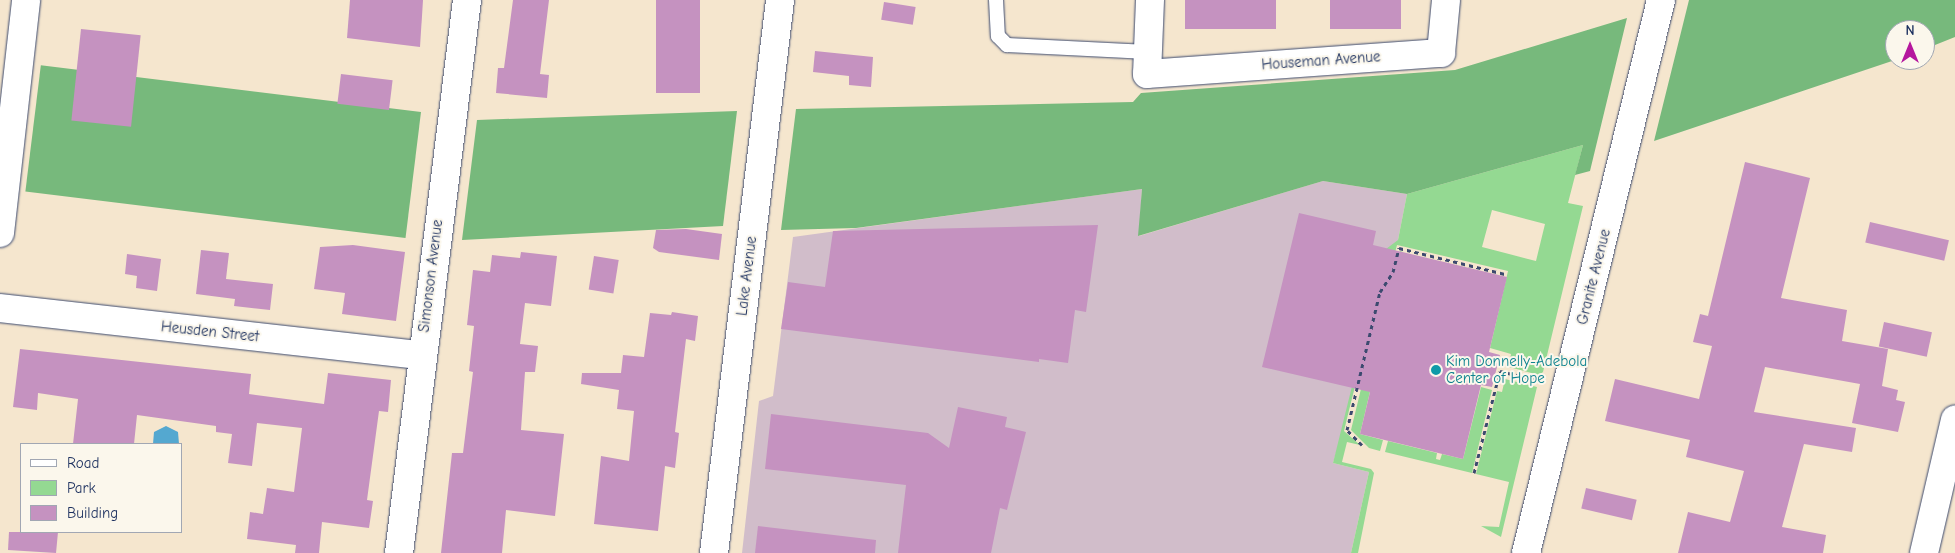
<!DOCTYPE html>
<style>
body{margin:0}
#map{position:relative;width:1955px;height:553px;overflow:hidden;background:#f5e6ce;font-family:"Comic Neue",sans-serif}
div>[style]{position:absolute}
.industrial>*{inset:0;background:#d1bdca}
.green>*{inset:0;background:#94d992}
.forest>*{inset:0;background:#77b97c;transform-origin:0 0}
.water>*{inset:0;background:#54a8d0}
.building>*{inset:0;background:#c592c0;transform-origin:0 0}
.path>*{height:3px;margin-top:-1.5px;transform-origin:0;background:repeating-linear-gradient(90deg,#3c4a6f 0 4px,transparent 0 8px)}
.roads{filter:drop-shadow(0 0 1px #3c4a6f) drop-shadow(0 0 1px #3c4a6f)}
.service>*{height:14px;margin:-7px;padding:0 7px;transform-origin:7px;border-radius:7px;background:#fff}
.minor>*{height:28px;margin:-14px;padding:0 14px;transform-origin:14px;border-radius:14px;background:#fff}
.dots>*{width:14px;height:14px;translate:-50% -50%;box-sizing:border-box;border:2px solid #fbf7ec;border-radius:50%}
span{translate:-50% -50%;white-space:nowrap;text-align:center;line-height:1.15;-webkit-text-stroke:4px #fbf7ec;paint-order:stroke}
.street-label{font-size:15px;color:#1b2f5e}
.culture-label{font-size:15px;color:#0d838f}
.left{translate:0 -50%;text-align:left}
.legend{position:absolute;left:20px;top:443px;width:162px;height:90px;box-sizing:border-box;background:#fbf7ec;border:1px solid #a1a7b3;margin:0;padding:6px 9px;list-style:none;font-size:15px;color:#1b2f5e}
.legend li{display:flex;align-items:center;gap:10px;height:25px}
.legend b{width:25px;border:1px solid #a1a7b3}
.north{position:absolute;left:1885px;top:20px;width:50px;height:50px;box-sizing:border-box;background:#fbf7ec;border:1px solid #a1a7b3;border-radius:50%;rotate:0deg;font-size:14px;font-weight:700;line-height:20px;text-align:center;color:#1b2f5e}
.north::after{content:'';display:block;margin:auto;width:18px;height:22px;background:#b5179e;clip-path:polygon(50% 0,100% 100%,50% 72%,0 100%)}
</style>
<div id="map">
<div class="industrial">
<div style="clip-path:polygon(1323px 181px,1407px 194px,1398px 240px,1333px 463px,1369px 472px,1351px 553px,742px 553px,759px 401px,773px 396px,793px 237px,1142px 189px,1139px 236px)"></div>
</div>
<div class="green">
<div style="clip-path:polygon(evenodd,1583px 145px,1568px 203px,1583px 206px,1543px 372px,1539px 375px,1509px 367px,1511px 354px,1490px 348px,1508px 271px,1397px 245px,1390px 272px,1378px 291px,1344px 431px,1360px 445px,1347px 442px,1342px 462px,1371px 469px,1374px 473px,1358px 553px,1351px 553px,1369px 472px,1333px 463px,1386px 249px,1398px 240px,1407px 194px,1583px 145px,1492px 210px,1545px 224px,1536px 261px,1482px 247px,1492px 210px)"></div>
<div style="clip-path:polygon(1400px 251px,1403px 252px,1360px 434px,1383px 440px,1380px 451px,1369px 448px,1351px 430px,1384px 294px,1395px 274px)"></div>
<div style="clip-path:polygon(1505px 379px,1537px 387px,1501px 537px,1481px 526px,1499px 527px,1509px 482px,1476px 474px,1497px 391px,1502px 392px)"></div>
<div style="clip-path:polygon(1481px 387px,1492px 390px,1472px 473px,1385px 452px,1388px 441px,1437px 453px,1436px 459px,1440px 460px,1442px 454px,1463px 459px)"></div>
</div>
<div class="forest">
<div style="clip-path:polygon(1689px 0,1955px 0,1955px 37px,1925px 49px,1925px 30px,1895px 30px,1895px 60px,1654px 141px)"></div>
<div style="clip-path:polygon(1627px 18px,1590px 171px,1575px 175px,1583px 145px,1407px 194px,1323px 181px,1138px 236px,1142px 189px,856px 228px,781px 230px,796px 109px,1133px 102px,1141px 93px,1455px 70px)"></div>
<div style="clip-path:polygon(737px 111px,723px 226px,462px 240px,477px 120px)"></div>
<div style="left:421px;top:112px;width:127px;height:383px;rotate:97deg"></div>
</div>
<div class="water">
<div style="clip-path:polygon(166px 426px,178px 432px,179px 444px,153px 444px,154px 432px)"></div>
</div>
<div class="building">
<div style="clip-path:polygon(350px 0,423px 0,420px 47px,347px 38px)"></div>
<div style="clip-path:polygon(513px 0,549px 0,540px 74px,549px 75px,547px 98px,496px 93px,498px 68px,504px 68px)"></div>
<div style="left:656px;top:0;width:44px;height:93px"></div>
<div style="left:1185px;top:0;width:91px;height:29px"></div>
<div style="left:1330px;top:0;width:71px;height:29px"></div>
<div style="left:884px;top:2px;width:32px;height:18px;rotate:9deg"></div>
<div style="left:81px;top:29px;width:60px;height:92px;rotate:6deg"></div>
<div style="clip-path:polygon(815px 51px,873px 57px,871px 87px,849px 85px,849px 76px,813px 72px)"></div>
<div style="left:341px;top:74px;width:52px;height:30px;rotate:7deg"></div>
<div style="clip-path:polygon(1745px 162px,1810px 178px,1781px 298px,1847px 310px,1842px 341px,1888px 349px,1882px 386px,1898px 390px,1896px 400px,1905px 402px,1898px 432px,1852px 423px,1860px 384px,1765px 367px,1754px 412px,1856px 428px,1852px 452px,1804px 444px,1782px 527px,1826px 535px,1823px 553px,1678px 553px,1688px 512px,1730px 522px,1744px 471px,1686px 457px,1690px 440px,1605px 421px,1615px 379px,1699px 399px,1712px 346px,1693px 342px,1700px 314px,1708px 316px)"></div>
<div style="clip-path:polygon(1299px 213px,1376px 231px,1373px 245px,1507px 277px,1489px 352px,1500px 355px,1492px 387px,1481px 385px,1463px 459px,1360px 434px,1370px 392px,1262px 367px)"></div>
<div style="left:1870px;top:222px;width:81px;height:21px;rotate:13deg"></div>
<div style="clip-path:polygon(1098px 225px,1086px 312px,1075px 310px,1068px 363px,1039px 359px,1039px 362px,781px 329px,788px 282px,825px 287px,833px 231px)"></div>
<div style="clip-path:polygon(686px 229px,722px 234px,719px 260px,659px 252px,653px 248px,656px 230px)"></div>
<div style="clip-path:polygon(353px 245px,405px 252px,396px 321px,342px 314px,345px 293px,314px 289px,320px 247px)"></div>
<div style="clip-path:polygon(201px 250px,229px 253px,226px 279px,273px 284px,270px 310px,234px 306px,235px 299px,196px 294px)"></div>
<div style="clip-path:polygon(521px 252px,557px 256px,551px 306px,525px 303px,520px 344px,538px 346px,535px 372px,525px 372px,521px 430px,564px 434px,555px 516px,506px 510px,502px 553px,441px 553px,452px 453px,463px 453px,473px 372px,469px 371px,474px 326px,467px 325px,473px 270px,490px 272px,492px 255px,520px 258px)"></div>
<div style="clip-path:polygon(127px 254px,161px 259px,157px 291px,136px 288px,137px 276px,125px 274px)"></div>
<div style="left:594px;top:256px;width:25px;height:34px;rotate:9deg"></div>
<div style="clip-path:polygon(672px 312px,698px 316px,695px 341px,686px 339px,675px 432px,679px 433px,675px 468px,665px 466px,658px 531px,594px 524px,601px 456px,629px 461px,634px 411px,617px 409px,619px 390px,581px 384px,582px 373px,621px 373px,623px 355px,644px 357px,650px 313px,671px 315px)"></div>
<div style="left:1884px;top:322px;width:49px;height:25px;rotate:12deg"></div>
<div style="clip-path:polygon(20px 349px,251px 374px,249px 394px,324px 404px,328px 373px,391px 380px,388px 412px,379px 411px,367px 500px,373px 501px,369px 528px,322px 522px,319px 553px,295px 553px,296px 545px,247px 539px,250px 512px,263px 514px,267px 488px,294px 492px,302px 428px,257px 423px,252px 466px,228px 463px,232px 434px,216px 432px,216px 426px,137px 415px,134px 444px,73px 444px,78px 399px,38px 393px,37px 410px,13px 407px)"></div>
<div style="clip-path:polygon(958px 407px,1007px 417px,1005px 427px,1026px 432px,1007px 510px,1000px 508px,991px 553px,898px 553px,906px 485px,765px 469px,771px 414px,928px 433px,949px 448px)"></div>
<div style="left:1586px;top:488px;width:52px;height:21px;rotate:13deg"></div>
<div style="clip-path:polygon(758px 526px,876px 540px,875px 553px,755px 553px)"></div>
<div style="clip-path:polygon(9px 532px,58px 532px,56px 553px,8px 550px)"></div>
</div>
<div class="path">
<div style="left:1362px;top:445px;width:21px;rotate:-135deg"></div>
<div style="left:1347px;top:430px;width:142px;rotate:-76.6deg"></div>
<div style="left:1380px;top:292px;width:24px;rotate:-57deg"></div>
<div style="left:1393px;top:272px;width:25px;rotate:-76deg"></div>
<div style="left:1399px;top:248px;width:109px;rotate:13.8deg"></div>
<div style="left:1474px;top:473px;width:105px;rotate:-75.7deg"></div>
<div style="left:1500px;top:371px;width:42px;rotate:13.7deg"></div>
</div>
<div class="roads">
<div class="service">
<div style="left:996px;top:0;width:36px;rotate:87deg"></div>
<div style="left:998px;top:36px;width:13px;rotate:45deg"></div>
<div style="left:1007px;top:45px;width:141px;rotate:2.8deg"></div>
</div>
<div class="minor">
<div style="left:1150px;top:0;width:74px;rotate:92.3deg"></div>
<div style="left:1147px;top:74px;width:295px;rotate:-4.1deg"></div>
<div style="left:1441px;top:53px;width:53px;rotate:-84.6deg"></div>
<div style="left:0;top:233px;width:234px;rotate:-83.6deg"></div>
<div style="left:0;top:308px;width:424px;rotate:6.4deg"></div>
<div style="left:399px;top:553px;width:557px;rotate:-82.99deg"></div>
<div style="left:714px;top:553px;width:557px;rotate:-83.19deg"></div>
<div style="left:1526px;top:553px;width:569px;rotate:-76.28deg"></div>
<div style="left:1924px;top:553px;width:137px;rotate:-76.9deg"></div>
</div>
</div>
<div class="dots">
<div style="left:1436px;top:370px;background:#0f9aa8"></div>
</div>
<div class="street-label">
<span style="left:1321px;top:61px;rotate:-4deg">Houseman Avenue</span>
<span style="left:431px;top:276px;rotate:-83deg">Simonson Avenue</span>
<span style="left:747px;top:276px;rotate:-83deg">Lake Avenue</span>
<span style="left:1594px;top:277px;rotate:-76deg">Granite Avenue</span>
<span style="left:210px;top:332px;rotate:6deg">Heusden Street</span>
</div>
<div class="culture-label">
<span class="left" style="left:1446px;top:370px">Kim Donnelly-Adebola<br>Center of Hope</span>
</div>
<ul class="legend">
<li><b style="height:6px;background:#fff"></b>Road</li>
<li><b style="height:14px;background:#94d992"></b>Park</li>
<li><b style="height:14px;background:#c592c0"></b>Building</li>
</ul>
<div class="north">N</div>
</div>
